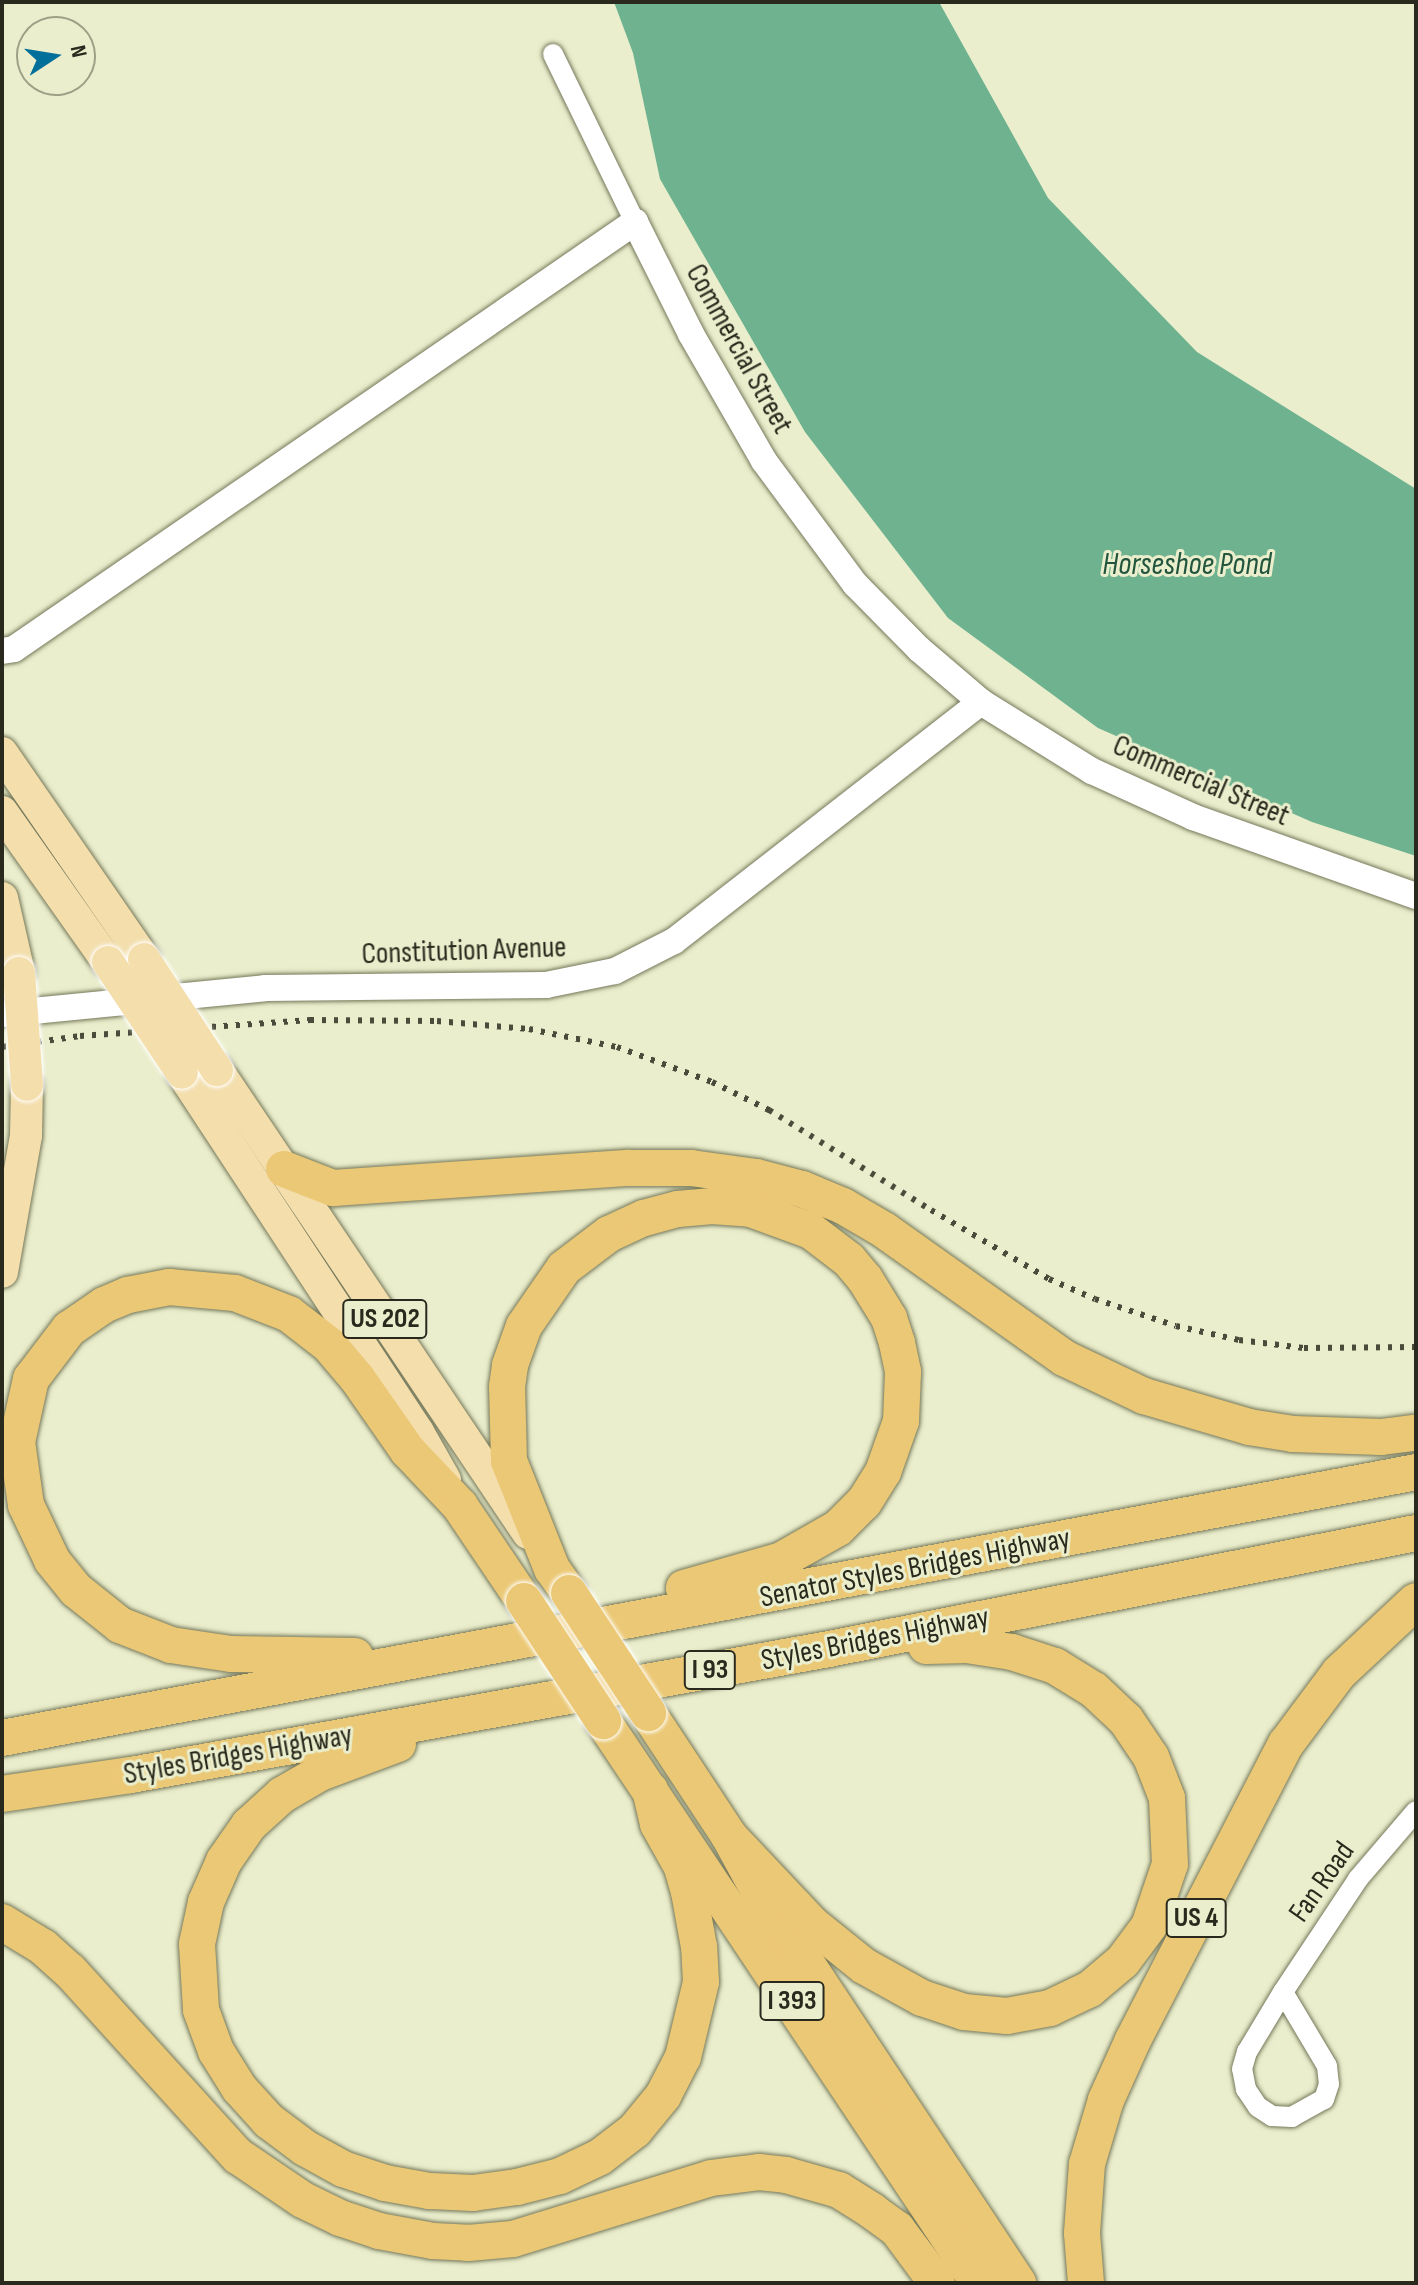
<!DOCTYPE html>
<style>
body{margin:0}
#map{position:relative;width:1418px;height:2285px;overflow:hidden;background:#eaeecc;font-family:"Sofia Sans Condensed",sans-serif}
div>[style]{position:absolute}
.water>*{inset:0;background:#6eb28f}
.roads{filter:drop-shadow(0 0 2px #75785a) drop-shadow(0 0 2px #75785a)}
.minor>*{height:20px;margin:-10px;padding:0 10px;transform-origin:10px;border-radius:10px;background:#fff}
.tertiary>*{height:26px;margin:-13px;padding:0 13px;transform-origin:13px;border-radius:13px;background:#fff}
.primary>*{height:32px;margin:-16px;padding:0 16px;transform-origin:16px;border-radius:16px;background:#f3deac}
.motorway>*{height:36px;margin:-18px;padding:0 18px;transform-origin:18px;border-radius:18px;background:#ebc875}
.rail>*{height:6px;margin-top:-3px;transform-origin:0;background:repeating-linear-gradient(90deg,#4a4b3b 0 4px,transparent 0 12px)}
.bridges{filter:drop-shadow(0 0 2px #fff) drop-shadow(0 0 2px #fff)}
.primary-bridge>*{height:32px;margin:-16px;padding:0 16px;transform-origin:16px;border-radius:16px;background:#f3deac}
.motorway-bridge>*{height:36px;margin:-18px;padding:0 18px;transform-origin:18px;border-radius:18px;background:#ebc875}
span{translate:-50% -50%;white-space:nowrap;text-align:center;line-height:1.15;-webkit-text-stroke:6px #eaeecc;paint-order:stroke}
.shield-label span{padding:2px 6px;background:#eaeecc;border:2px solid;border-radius:6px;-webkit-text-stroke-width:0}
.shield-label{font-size:28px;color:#292a1d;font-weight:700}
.street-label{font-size:30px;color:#292a1d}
.water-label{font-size:32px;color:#21553d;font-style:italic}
.frame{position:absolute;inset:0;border:4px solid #292a1d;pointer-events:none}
.north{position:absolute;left:16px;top:16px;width:80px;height:80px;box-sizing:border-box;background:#eaeecc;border:2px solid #9da086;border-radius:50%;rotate:78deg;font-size:22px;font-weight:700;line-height:32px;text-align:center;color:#292a1d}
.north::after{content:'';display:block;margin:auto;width:28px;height:36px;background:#00709b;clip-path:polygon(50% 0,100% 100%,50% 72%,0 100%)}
</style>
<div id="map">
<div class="water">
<div style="clip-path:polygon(614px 2px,939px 2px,1048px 198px,1197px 352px,1416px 489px,1416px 856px,1312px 822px,1098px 728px,948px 618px,805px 432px,660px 179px,633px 53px)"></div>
</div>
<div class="roads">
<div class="minor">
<div style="left:553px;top:54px;width:187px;rotate:64deg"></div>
<div style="left:1283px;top:1992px;width:86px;rotate:59.3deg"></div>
<div style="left:1327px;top:2066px;width:18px;rotate:84deg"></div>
<div style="left:1329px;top:2084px;width:16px;rotate:108deg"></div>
<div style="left:1324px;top:2099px;width:37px;rotate:151deg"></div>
<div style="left:1292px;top:2117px;width:20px;rotate:-177deg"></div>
<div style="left:1272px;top:2116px;width:17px;rotate:-147deg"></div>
<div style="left:1258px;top:2107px;width:22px;rotate:-124deg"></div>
<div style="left:1246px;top:2089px;width:20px;rotate:-101deg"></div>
<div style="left:1242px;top:2069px;width:18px;rotate:-74deg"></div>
<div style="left:1247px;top:2052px;width:70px;rotate:-59deg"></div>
<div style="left:1283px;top:1992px;width:136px;rotate:-56.4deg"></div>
<div style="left:1358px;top:1879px;width:89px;rotate:-49.5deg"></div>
</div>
<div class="tertiary">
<div style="left:2px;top:651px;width:12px;rotate:-9deg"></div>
<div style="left:14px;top:649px;width:754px;rotate:-34.51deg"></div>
<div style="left:635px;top:222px;width:125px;rotate:63.4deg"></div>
<div style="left:691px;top:334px;width:146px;rotate:60.1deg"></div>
<div style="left:764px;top:461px;width:153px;rotate:53.5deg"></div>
<div style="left:855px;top:584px;width:91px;rotate:45.4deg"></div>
<div style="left:919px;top:649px;width:82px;rotate:40.5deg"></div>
<div style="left:981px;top:702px;width:131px;rotate:31.9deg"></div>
<div style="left:1092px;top:771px;width:111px;rotate:24.5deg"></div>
<div style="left:1193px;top:817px;width:237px;rotate:19.5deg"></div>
<div style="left:2px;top:1014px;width:264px;rotate:-5.6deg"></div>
<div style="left:265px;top:988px;width:281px;rotate:-0.6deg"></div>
<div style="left:546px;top:985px;width:70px;rotate:-11.5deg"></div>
<div style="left:615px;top:971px;width:66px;rotate:-27deg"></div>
<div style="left:674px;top:941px;width:389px;rotate:-37.9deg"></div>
</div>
<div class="primary">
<div style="left:2px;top:753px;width:250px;rotate:55.4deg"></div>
<div style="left:2px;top:812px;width:184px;rotate:54.8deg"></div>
<div style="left:2px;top:898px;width:77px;rotate:77.2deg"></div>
<div style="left:217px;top:1070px;width:558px;rotate:56.11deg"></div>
<div style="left:182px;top:1073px;width:430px;rotate:56.7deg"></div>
<div style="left:418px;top:1432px;width:55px;rotate:60.6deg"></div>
<div style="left:2px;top:1272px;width:138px;rotate:-80deg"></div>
<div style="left:26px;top:1136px;width:51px;rotate:-88.9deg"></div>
</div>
<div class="motorway">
<div style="left:284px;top:1169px;width:53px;rotate:21.2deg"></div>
<div style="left:333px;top:1188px;width:297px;rotate:-3.9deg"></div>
<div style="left:629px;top:1168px;width:62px"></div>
<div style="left:691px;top:1168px;width:66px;rotate:7.9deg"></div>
<div style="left:756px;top:1177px;width:48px;rotate:14.6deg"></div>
<div style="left:802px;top:1189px;width:44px;rotate:22.5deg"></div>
<div style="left:843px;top:1206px;width:48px;rotate:30.3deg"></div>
<div style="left:884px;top:1230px;width:221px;rotate:35.4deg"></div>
<div style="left:1064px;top:1358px;width:89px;rotate:25.4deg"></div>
<div style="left:1144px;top:1396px;width:109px;rotate:16.4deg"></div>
<div style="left:1249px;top:1427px;width:45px;rotate:9deg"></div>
<div style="left:1293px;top:1434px;width:88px;rotate:2deg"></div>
<div style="left:1381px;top:1437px;width:35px;rotate:-7deg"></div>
<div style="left:569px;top:1593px;width:29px;rotate:-125deg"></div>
<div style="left:552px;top:1569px;width:116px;rotate:-111.7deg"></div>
<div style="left:509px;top:1461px;width:74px;rotate:-91.5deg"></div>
<div style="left:507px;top:1387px;width:22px;rotate:-82deg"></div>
<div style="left:510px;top:1365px;width:41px;rotate:-70.3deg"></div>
<div style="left:524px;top:1326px;width:70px;rotate:-55.4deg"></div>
<div style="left:564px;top:1268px;width:56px;rotate:-37.1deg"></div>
<div style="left:609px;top:1234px;width:38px;rotate:-25deg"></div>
<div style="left:644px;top:1218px;width:35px;rotate:-15deg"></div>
<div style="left:678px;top:1209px;width:34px;rotate:-5deg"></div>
<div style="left:712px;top:1206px;width:39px;rotate:4deg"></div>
<div style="left:751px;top:1209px;width:64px;rotate:20.1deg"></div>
<div style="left:811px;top:1231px;width:48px;rotate:37.3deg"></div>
<div style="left:849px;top:1260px;width:25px;rotate:50deg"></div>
<div style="left:865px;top:1279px;width:46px;rotate:58.4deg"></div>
<div style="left:889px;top:1318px;width:26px;rotate:72deg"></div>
<div style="left:897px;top:1343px;width:30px;rotate:78deg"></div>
<div style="left:903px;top:1372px;width:49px;rotate:92.3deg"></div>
<div style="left:901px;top:1421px;width:54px;rotate:109.4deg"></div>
<div style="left:883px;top:1472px;width:36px;rotate:122deg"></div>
<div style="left:864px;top:1502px;width:37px;rotate:135deg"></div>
<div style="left:838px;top:1528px;width:64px;rotate:150.3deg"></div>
<div style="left:782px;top:1560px;width:102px;rotate:164.1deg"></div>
<div style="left:355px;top:1656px;width:124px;rotate:-179.1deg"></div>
<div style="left:231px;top:1654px;width:61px;rotate:-171.5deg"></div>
<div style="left:171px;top:1645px;width:55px;rotate:-158.6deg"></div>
<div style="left:120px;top:1625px;width:56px;rotate:-141.5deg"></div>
<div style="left:76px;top:1590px;width:38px;rotate:-129deg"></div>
<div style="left:52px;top:1560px;width:61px;rotate:-115.3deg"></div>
<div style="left:26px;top:1505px;width:64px;rotate:-98.1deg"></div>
<div style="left:17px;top:1442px;width:65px;rotate:-77.5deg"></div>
<div style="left:31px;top:1379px;width:63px;rotate:-52.8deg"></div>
<div style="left:69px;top:1329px;width:42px;rotate:-34.4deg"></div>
<div style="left:104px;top:1305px;width:26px;rotate:-23deg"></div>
<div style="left:128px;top:1295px;width:42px;rotate:-11deg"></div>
<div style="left:169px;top:1287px;width:66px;rotate:5.2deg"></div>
<div style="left:235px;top:1293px;width:58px;rotate:21.3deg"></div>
<div style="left:289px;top:1314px;width:51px;rotate:37.8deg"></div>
<div style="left:329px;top:1345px;width:43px;rotate:49.7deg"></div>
<div style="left:357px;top:1378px;width:89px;rotate:55.1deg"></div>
<div style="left:408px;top:1451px;width:76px;rotate:46.6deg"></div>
<div style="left:460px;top:1506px;width:115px;rotate:56deg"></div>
<div style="left:648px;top:1713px;width:147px;rotate:56.6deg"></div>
<div style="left:729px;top:1836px;width:65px;rotate:61.5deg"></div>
<div style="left:760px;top:1893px;width:468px;rotate:56.5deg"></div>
<div style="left:603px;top:1721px;width:676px;rotate:56.22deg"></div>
<div style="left:2px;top:1738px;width:1439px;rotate:-10.65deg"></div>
<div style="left:398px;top:1744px;width:83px;rotate:159.6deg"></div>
<div style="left:320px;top:1773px;width:44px;rotate:149.9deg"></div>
<div style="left:282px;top:1795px;width:45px;rotate:137.7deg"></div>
<div style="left:249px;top:1825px;width:44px;rotate:124.8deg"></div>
<div style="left:224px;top:1861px;width:45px;rotate:113.7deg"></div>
<div style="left:206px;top:1902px;width:43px;rotate:102.1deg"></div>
<div style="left:197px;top:1944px;width:66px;rotate:86.5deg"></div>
<div style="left:201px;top:2010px;width:44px;rotate:69.9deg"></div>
<div style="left:216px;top:2051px;width:44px;rotate:58.1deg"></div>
<div style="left:239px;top:2088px;width:45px;rotate:47.7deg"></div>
<div style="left:269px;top:2121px;width:45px;rotate:36.9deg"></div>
<div style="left:305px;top:2148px;width:43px;rotate:28.9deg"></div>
<div style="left:343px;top:2169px;width:44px;rotate:18.4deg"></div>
<div style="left:385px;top:2183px;width:45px;rotate:10.3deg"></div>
<div style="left:429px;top:2191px;width:44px;rotate:2.6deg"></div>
<div style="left:473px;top:2193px;width:44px;rotate:-7.8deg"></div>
<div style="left:517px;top:2187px;width:44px;rotate:-14.3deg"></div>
<div style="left:560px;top:2176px;width:44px;rotate:-25.4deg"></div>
<div style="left:600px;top:2157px;width:44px;rotate:-37.6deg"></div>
<div style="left:635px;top:2130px;width:44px;rotate:-50.5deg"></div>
<div style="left:663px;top:2096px;width:44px;rotate:-62.9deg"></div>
<div style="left:683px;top:2057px;width:77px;rotate:-76.5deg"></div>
<div style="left:701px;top:1982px;width:35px;rotate:-93deg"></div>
<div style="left:699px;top:1947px;width:56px;rotate:-100.3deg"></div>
<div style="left:689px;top:1892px;width:26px;rotate:-106deg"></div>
<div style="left:682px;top:1867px;width:49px;rotate:-119.2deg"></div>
<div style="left:658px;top:1824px;width:35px;rotate:-103deg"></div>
<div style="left:2px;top:1794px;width:130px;rotate:-8.4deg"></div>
<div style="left:131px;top:1775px;width:709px;rotate:-10.23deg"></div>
<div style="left:829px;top:1649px;width:598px;rotate:-11.18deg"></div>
<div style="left:729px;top:1836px;width:122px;rotate:46.7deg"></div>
<div style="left:813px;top:1925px;width:65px;rotate:38.8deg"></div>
<div style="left:864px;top:1966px;width:66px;rotate:28.9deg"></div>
<div style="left:922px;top:1998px;width:44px;rotate:18.4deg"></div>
<div style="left:964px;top:2012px;width:43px;rotate:5.3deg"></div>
<div style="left:1007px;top:2016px;width:44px;rotate:-10.5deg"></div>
<div style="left:1050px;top:2008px;width:44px;rotate:-25.4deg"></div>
<div style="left:1090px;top:1989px;width:43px;rotate:-40.3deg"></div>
<div style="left:1123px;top:1961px;width:44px;rotate:-53.4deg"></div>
<div style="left:1149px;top:1926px;width:65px;rotate:-71.3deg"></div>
<div style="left:1170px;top:1864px;width:66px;rotate:-92.6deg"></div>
<div style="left:1167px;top:1798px;width:44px;rotate:-111.3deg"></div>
<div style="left:1151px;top:1757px;width:45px;rotate:-124deg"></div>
<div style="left:1126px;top:1720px;width:44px;rotate:-136.8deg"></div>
<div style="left:1094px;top:1690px;width:46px;rotate:-148.4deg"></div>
<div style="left:1055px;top:1666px;width:45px;rotate:-162deg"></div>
<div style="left:1012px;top:1652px;width:46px;rotate:-171.2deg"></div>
<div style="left:967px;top:1645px;width:41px;rotate:178.6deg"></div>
<div style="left:2px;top:1922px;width:48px;rotate:31.4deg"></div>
<div style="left:43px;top:1947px;width:36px;rotate:42deg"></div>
<div style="left:70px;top:1971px;width:250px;rotate:47.8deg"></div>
<div style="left:238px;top:2156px;width:78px;rotate:34.1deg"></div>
<div style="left:303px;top:2200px;width:41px;rotate:25.9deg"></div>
<div style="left:340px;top:2218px;width:41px;rotate:18.4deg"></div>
<div style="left:379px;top:2231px;width:55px;rotate:10.5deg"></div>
<div style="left:433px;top:2241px;width:35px;rotate:3deg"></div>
<div style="left:468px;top:2243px;width:45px;rotate:-5.1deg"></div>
<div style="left:513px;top:2239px;width:207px;rotate:-17.1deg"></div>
<div style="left:711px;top:2178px;width:48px;rotate:-7.1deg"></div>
<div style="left:759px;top:2172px;width:27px;rotate:6deg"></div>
<div style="left:786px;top:2175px;width:55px;rotate:15.8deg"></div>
<div style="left:839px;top:2190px;width:39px;rotate:32deg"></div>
<div style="left:872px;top:2211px;width:31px;rotate:36deg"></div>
<div style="left:897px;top:2229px;width:67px;rotate:53.5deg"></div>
<div style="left:1086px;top:2283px;width:50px;rotate:-94.6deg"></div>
<div style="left:1082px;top:2233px;width:69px;rotate:-85.9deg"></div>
<div style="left:1087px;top:2164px;width:67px;rotate:-73.5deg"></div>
<div style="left:1106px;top:2100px;width:66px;rotate:-65.8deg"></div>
<div style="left:1133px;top:2040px;width:333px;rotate:-62.7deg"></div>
<div style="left:1286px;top:1744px;width:89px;rotate:-53.3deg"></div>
<div style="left:1339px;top:1673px;width:105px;rotate:-43.1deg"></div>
</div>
</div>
<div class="rail">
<div style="left:2px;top:1047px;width:79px;rotate:-8deg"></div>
<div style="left:80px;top:1036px;width:231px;rotate:-4deg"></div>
<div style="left:310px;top:1020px;width:127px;rotate:0.5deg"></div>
<div style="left:437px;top:1021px;width:92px;rotate:5deg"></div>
<div style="left:529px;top:1029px;width:90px;rotate:11.6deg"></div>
<div style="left:617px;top:1047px;width:101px;rotate:20.2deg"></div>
<div style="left:712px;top:1082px;width:64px;rotate:26.2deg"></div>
<div style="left:769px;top:1110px;width:190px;rotate:31.7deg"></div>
<div style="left:931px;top:1210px;width:137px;rotate:30.3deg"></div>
<div style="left:1049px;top:1279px;width:50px;rotate:23.5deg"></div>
<div style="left:1095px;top:1299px;width:85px;rotate:18.4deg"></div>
<div style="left:1176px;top:1326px;width:65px;rotate:12.5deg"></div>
<div style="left:1239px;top:1340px;width:65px;rotate:7deg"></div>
<div style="left:1304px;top:1348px;width:112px;rotate:-0.5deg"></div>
</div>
<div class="bridges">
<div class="primary-bridge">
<div style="left:144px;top:959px;width:133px;rotate:56.7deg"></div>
<div style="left:108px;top:962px;width:133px;rotate:56.3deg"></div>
<div style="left:19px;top:973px;width:112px;rotate:85.9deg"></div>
</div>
<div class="motorway-bridge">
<div style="left:569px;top:1593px;width:144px;rotate:56.6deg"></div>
<div style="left:524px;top:1601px;width:144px;rotate:56.6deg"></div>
</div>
</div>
<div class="shield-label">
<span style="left:385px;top:1319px">US 202</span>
<span style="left:710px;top:1670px">I 93</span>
<span style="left:1196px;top:1918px">US 4</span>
<span style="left:792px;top:2001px">I 393</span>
</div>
<div class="street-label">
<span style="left:739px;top:349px;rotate:61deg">Commercial Street</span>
<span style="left:1201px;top:781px;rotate:23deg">Commercial Street</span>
<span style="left:464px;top:951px;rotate:-2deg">Constitution Avenue</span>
<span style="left:915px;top:1568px;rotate:-11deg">Senator Styles Bridges Highway</span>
<span style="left:875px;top:1639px;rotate:-11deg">Styles Bridges Highway</span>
<span style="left:238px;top:1755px;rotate:-10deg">Styles Bridges Highway</span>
<span style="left:1322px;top:1882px;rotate:-55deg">Fan Road</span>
</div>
<div class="water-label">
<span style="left:1187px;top:565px">Horseshoe Pond</span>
</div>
<div class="frame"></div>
<div class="north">N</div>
</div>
